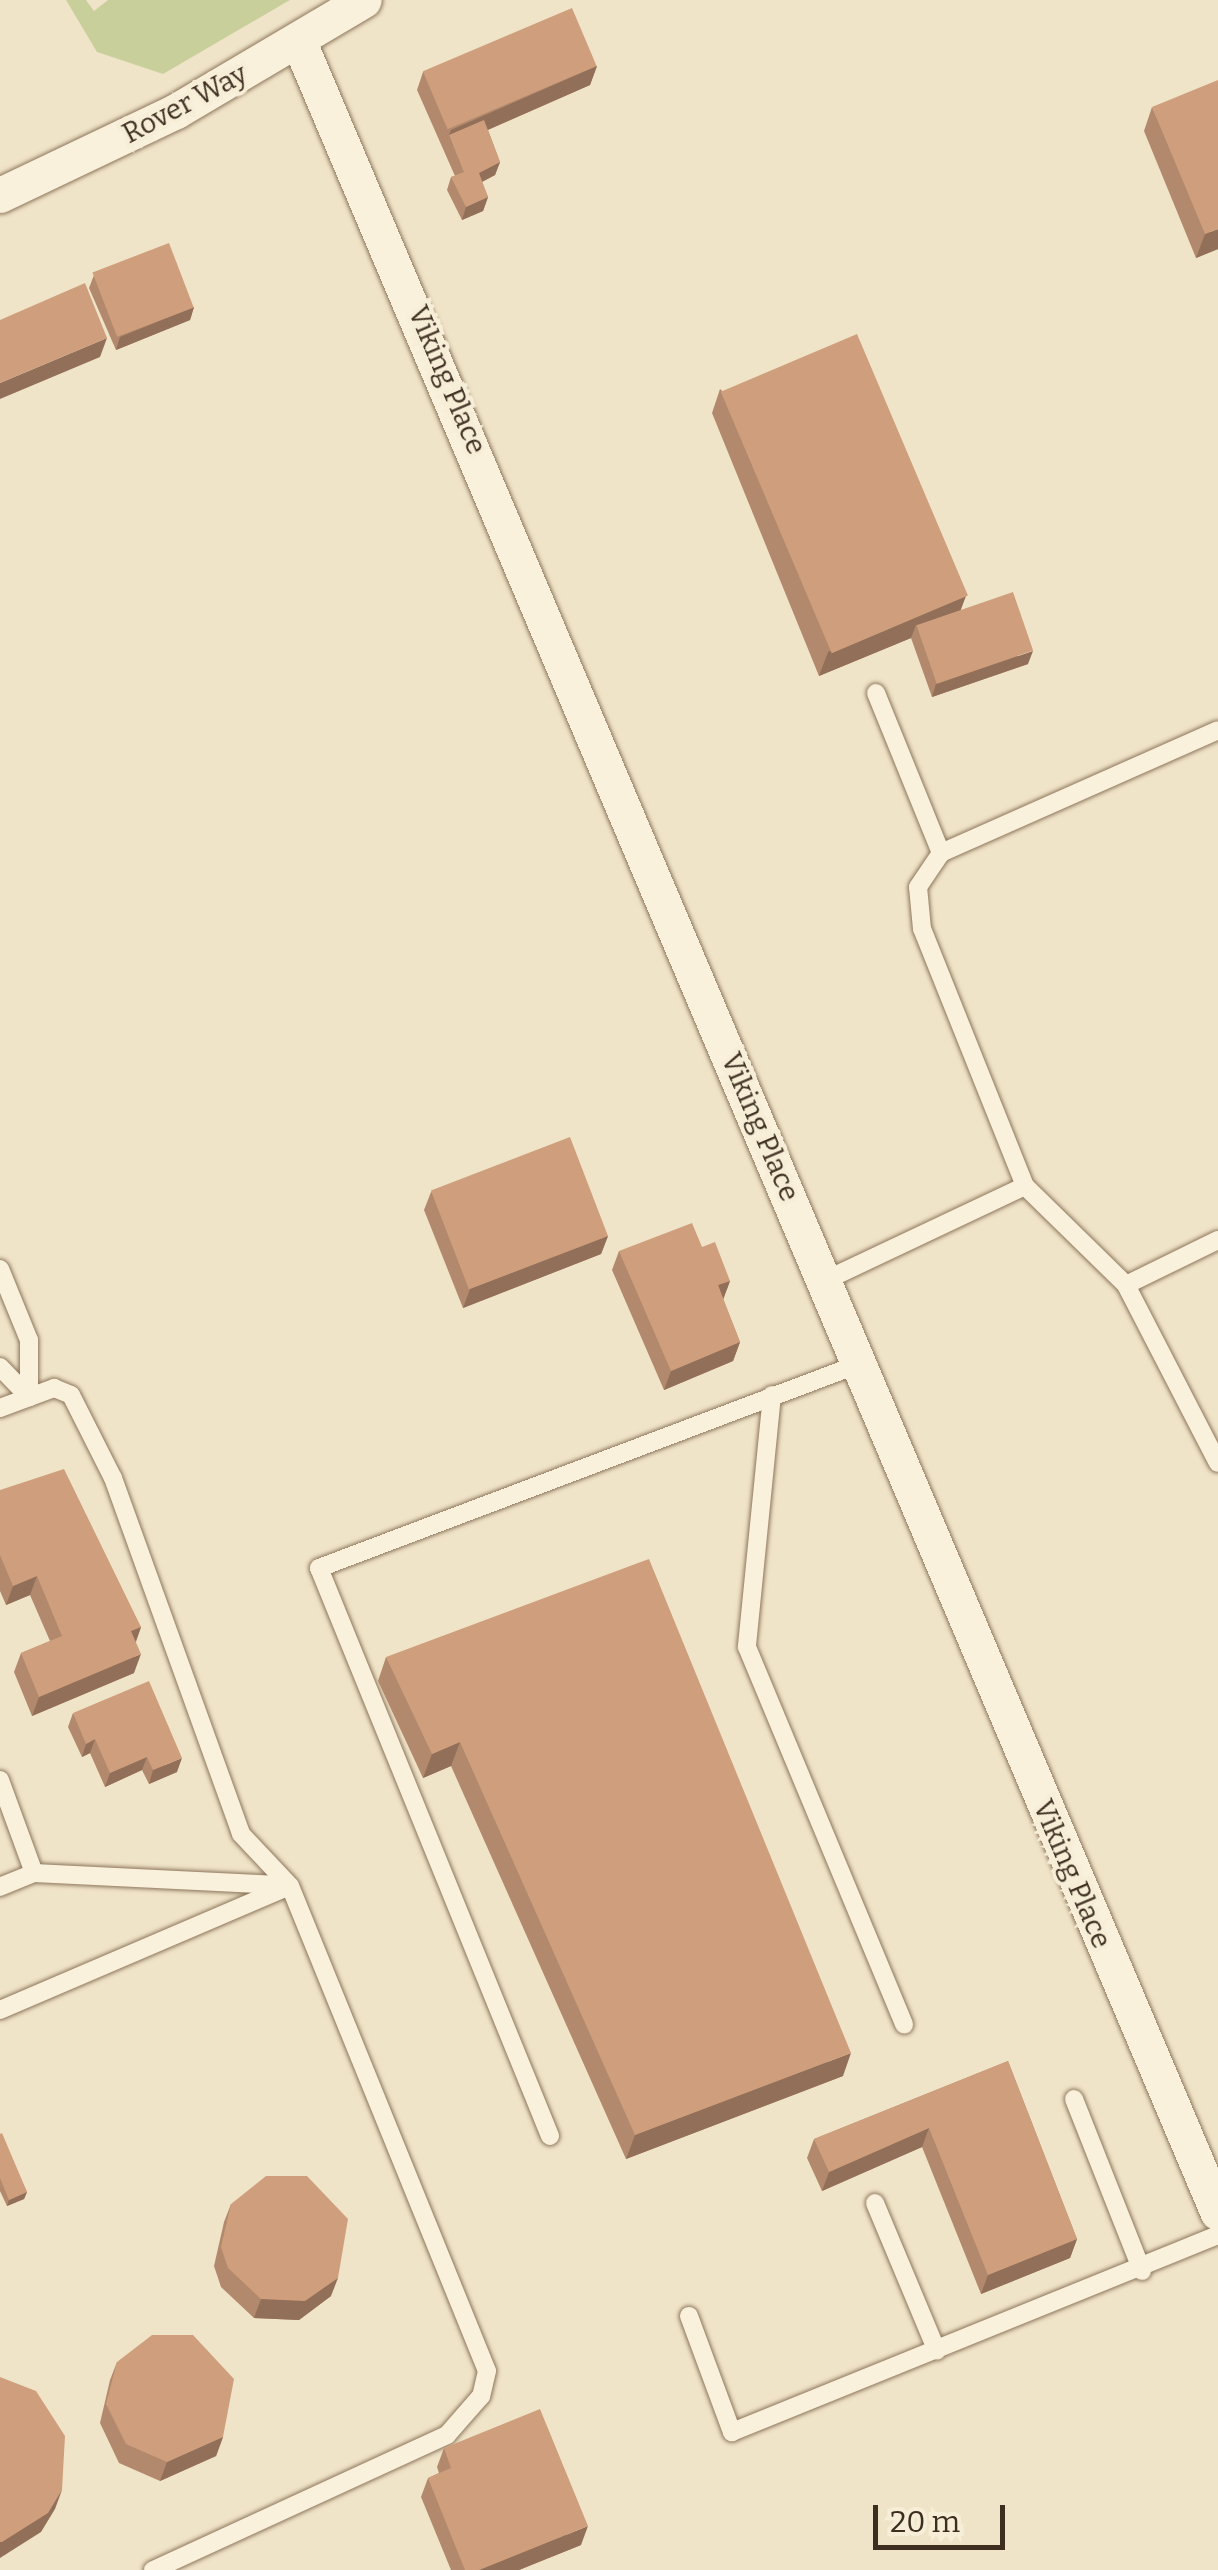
<!DOCTYPE html>
<style>
body{margin:0}
#map{position:relative;width:1218px;height:2570px;overflow:hidden;background:#f0e4c8;font-family:Bitter,serif}
div>[style]{position:absolute}
.green>*{inset:0;background:#c9cf9b}
.roads{filter:drop-shadow(0 0 2px #8d765c) drop-shadow(0 0 2px #8d765c)}
.lane>*{height:18px;margin:-9px;padding:0 9px;transform-origin:9px;border-radius:9px;background:#faf1dc}
.street>*{height:35px;margin:-17.5px;padding:0 17.5px;transform-origin:17.5px;border-radius:17.5px;background:#faf1dc}
.wall>*{inset:0;background:#b2896c}
.shaded-wall>*{inset:0;background:#916f58}
.building>*{inset:0;background:#cf9f7d;transform-origin:0 0}
span{translate:-50% -50%;white-space:nowrap;text-align:center;line-height:1.15;-webkit-text-stroke:8px #f7eed8;paint-order:stroke}
.street-label{font-size:28px;color:#3d2e20}
.scale{position:absolute;left:873px;top:2505px;width:132px;height:45px;box-sizing:border-box;border:5px solid #3d2e20;border-top:0;padding-left:12px;font-size:30px;line-height:35px;white-space:nowrap;color:#3d2e20;-webkit-text-stroke:8px #f7eed8;paint-order:stroke}
</style>
<div id="map">
<div class="green">
<div style="clip-path:polygon(66px 0,86px 0,94px 11px,108px 0,290px 0,163px 74px,97px 52px)"></div>
</div>
<div class="roads">
<div class="lane">
<div style="left:876px;top:693px;width:173px;rotate:67.9deg"></div>
<div style="left:1025px;top:1186px;width:141px;rotate:44.4deg"></div>
<div style="left:1126px;top:1285px;width:200px;rotate:62.7deg"></div>
<div style="left:0;top:1269px;width:77px;rotate:67.8deg"></div>
<div style="left:29px;top:1340px;width:57px;rotate:90deg"></div>
<div style="left:824px;top:1281px;width:222px;rotate:-25.3deg"></div>
<div style="left:1025px;top:1186px;width:277px;rotate:-111.8deg"></div>
<div style="left:922px;top:929px;width:42px;rotate:-95.4deg"></div>
<div style="left:918px;top:887px;width:41px;rotate:-55.9deg"></div>
<div style="left:941px;top:853px;width:303px;rotate:-23.9deg"></div>
<div style="left:1126px;top:1285px;width:102px;rotate:-26.1deg"></div>
<div style="left:0;top:1367px;width:42px;rotate:46deg"></div>
<div style="left:772px;top:1395px;width:253px;rotate:95.7deg"></div>
<div style="left:747px;top:1647px;width:409px;rotate:67.4deg"></div>
<div style="left:0;top:1408px;width:58px;rotate:-20.3deg"></div>
<div style="left:54px;top:1388px;width:18px;rotate:22deg"></div>
<div style="left:71px;top:1395px;width:93px;rotate:63.2deg"></div>
<div style="left:113px;top:1478px;width:378px;rotate:70.2deg"></div>
<div style="left:241px;top:1834px;width:71px;rotate:46.7deg"></div>
<div style="left:290px;top:1886px;width:523px;rotate:67.89deg"></div>
<div style="left:487px;top:2371px;width:26px;rotate:103deg"></div>
<div style="left:481px;top:2396px;width:52px;rotate:131.1deg"></div>
<div style="left:447px;top:2435px;width:324px;rotate:155.3deg"></div>
<div style="left:0;top:1780px;width:99px;rotate:69.9deg"></div>
<div style="left:34px;top:1873px;width:37px;rotate:158deg"></div>
<div style="left:34px;top:1873px;width:245px;rotate:2.8deg"></div>
<div style="left:0;top:2010px;width:315px;rotate:-23.2deg"></div>
<div style="left:1074px;top:2099px;width:185px;rotate:68.4deg"></div>
<div style="left:550px;top:2136px;width:613px;rotate:-112.13deg"></div>
<div style="left:319px;top:1568px;width:577px;rotate:-20.7deg"></div>
<div style="left:875px;top:2203px;width:160px;rotate:67.3deg"></div>
<div style="left:689px;top:2316px;width:124px;rotate:69.7deg"></div>
<div style="left:732px;top:2432px;width:524px;rotate:-22.07deg"></div>
</div>
<div class="street">
<div style="left:299px;top:42px;width:2357px;rotate:67.06deg"></div>
<div style="left:0;top:195px;width:195px;rotate:-25.5deg"></div>
<div style="left:176px;top:111px;width:218px;rotate:-30.6deg"></div>
</div>
</div>
<div class="wall">
<div style="clip-path:polygon(597px 66px,590px 85px,488px 130px,500px 162px,495px 175px,482px 182px,488px 197px,483px 211px,462px 220px,447px 190px,451px 177px,455px 176px,417px 90px,423px 72px)"></div>
<div style="clip-path:polygon(1152px 107px,1218px 249px,1196px 258px,1144px 131px)"></div>
<div style="clip-path:polygon(94px 275px,194px 307px,190px 320px,116px 350px,89px 288px)"></div>
<div style="clip-path:polygon(720px 389px,961px 610px,1028px 664px,932px 697px,911px 638px,819px 676px,712px 413px)"></div>
<div style="clip-path:polygon(431px 1192px,608px 1236px,601px 1254px,463px 1308px,424px 1210px)"></div>
<div style="clip-path:polygon(702px 1247px,730px 1281px,723px 1299px,740px 1342px,733px 1361px,664px 1390px,612px 1270px,619px 1251px)"></div>
<div style="clip-path:polygon(0 1490px,141px 1627px,136px 1642px,134px 1673px,32px 1716px,14px 1672px,21px 1653px,50px 1641px,30px 1595px,6px 1605px,0 1591px)"></div>
<div style="clip-path:polygon(386px 1657px,843px 2076px,626px 2159px,451px 1766px,423px 1778px,378px 1681px)"></div>
<div style="clip-path:polygon(73px 1713px,177px 1772px,149px 1784px,142px 1770px,105px 1787px,90px 1753px,82px 1757px,68px 1727px)"></div>
<div style="clip-path:polygon(1008px 2061px,1077px 2239px,1070px 2258px,981px 2294px,922px 2147px,822px 2191px,807px 2158px,814px 2139px)"></div>
<div style="clip-path:polygon(0 2134px,27px 2192px,24px 2199px,7px 2206px,0 2191px)"></div>
<div style="clip-path:polygon(231px 2204px,331px 2296px,299px 2320px,254px 2318px,221px 2287px,214px 2266px,224px 2222px)"></div>
<div style="clip-path:polygon(117px 2362px,223px 2437px,216px 2456px,160px 2481px,119px 2463px,100px 2423px,110px 2380px)"></div>
<div style="clip-path:polygon(444px 2448px,581px 2545px,519px 2570px,451px 2570px,421px 2497px,428px 2478px,439px 2473px,437px 2467px)"></div>
</div>
<div class="shaded-wall">
<div style="clip-path:polygon(597px 66px,590px 85px,453px 145px,449px 135px,451px 130px)"></div>
<div style="clip-path:polygon(500px 162px,495px 175px,474px 186px,479px 173px)"></div>
<div style="clip-path:polygon(488px 197px,483px 211px,462px 220px,466px 207px)"></div>
<div style="clip-path:polygon(1218px 229px,1218px 249px,1196px 258px,1205px 234px)"></div>
<div style="clip-path:polygon(194px 307px,190px 320px,116px 350px,120px 337px)"></div>
<div style="clip-path:polygon(107px 338px,100px 357px,0 399px,0 383px)"></div>
<div style="clip-path:polygon(966px 596px,957px 620px,916px 625px,911px 638px,819px 676px,828px 652px)"></div>
<div style="clip-path:polygon(1033px 651px,1028px 664px,932px 697px,936px 684px)"></div>
<div style="clip-path:polygon(608px 1236px,601px 1254px,463px 1308px,470px 1289px)"></div>
<div style="clip-path:polygon(730px 1281px,723px 1300px,718px 1285px)"></div>
<div style="clip-path:polygon(740px 1342px,733px 1361px,664px 1390px,671px 1371px)"></div>
<div style="clip-path:polygon(37px 1576px,30px 1595px,6px 1605px,13px 1586px)"></div>
<div style="clip-path:polygon(141px 1627px,134px 1646px,131px 1631px)"></div>
<div style="clip-path:polygon(141px 1654px,134px 1673px,32px 1716px,39px 1697px)"></div>
<div style="clip-path:polygon(95px 1739px,90px 1753px,82px 1757px,86px 1744px)"></div>
<div style="clip-path:polygon(460px 1742px,451px 1766px,423px 1778px,432px 1754px)"></div>
<div style="clip-path:polygon(147px 1757px,142px 1770px,105px 1787px,110px 1773px)"></div>
<div style="clip-path:polygon(182px 1758px,177px 1772px,149px 1784px,153px 1770px)"></div>
<div style="clip-path:polygon(851px 2053px,843px 2076px,626px 2159px,635px 2135px)"></div>
<div style="clip-path:polygon(929px 2128px,922px 2147px,822px 2191px,829px 2172px)"></div>
<div style="clip-path:polygon(27px 2192px,24px 2199px,7px 2206px,9px 2200px)"></div>
<div style="clip-path:polygon(1077px 2239px,1070px 2258px,981px 2294px,988px 2275px)"></div>
<div style="clip-path:polygon(338px 2278px,331px 2296px,299px 2320px,254px 2318px,261px 2299px)"></div>
<div style="clip-path:polygon(223px 2437px,216px 2456px,160px 2481px,167px 2462px)"></div>
<div style="clip-path:polygon(62px 2490px,55px 2509px,41px 2532px,0 2558px,0 2542px)"></div>
<div style="clip-path:polygon(588px 2526px,581px 2545px,519px 2570px,479px 2570px)"></div>
</div>
<div class="building">
<div style="left:572px;top:8px;width:63px;height:162px;rotate:67deg"></div>
<div style="clip-path:polygon(1218px 80px,1218px 229px,1205px 234px,1152px 107px)"></div>
<div style="clip-path:polygon(484px 120px,500px 162px,479px 173px,488px 197px,466px 207px,451px 177px,464px 172px,449px 135px)"></div>
<div style="left:169px;top:243px;width:69px;height:82px;rotate:69deg"></div>
<div style="clip-path:polygon(85px 283px,107px 338px,0 383px,0 320px)"></div>
<div style="left:857px;top:334px;width:284px;height:148px;rotate:67deg"></div>
<div style="left:1013px;top:592px;width:62px;height:102px;rotate:71deg"></div>
<div style="left:570px;top:1137px;width:106px;height:149px;rotate:69deg"></div>
<div style="clip-path:polygon(692px 1223px,702px 1247px,715px 1242px,730px 1281px,718px 1285px,740px 1342px,671px 1371px,619px 1251px)"></div>
<div style="clip-path:polygon(64px 1469px,141px 1627px,131px 1631px,141px 1654px,39px 1697px,21px 1653px,62px 1636px,37px 1576px,13px 1586px,0 1555px,0 1490px)"></div>
<div style="clip-path:polygon(649px 1559px,851px 2053px,635px 2135px,460px 1742px,432px 1754px,386px 1657px)"></div>
<div style="clip-path:polygon(149px 1681px,182px 1758px,153px 1770px,147px 1757px,110px 1773px,95px 1739px,86px 1744px,73px 1713px)"></div>
<div style="clip-path:polygon(1008px 2061px,1077px 2239px,988px 2275px,929px 2128px,829px 2172px,814px 2139px)"></div>
<div style="clip-path:polygon(2px 2133px,27px 2192px,9px 2200px,0 2178px,0 2134px)"></div>
<div style="clip-path:polygon(266px 2176px,307px 2176px,348px 2219px,338px 2278px,305px 2301px,261px 2299px,228px 2268px,221px 2247px,231px 2204px)"></div>
<div style="clip-path:polygon(152px 2335px,193px 2335px,234px 2379px,223px 2437px,167px 2462px,126px 2444px,106px 2404px,117px 2362px)"></div>
<div style="clip-path:polygon(0 2377px,36px 2391px,65px 2436px,62px 2490px,48px 2513px,2px 2542px,0 2542px)"></div>
<div style="clip-path:polygon(540px 2409px,588px 2526px,479px 2570px,465px 2570px,428px 2478px,451px 2468px,444px 2448px)"></div>
</div>
<div class="street-label">
<span style="left:185px;top:104px;rotate:-28deg">Rover Way</span>
<span style="left:447px;top:380px;rotate:67deg">Viking Place</span>
<span style="left:760px;top:1127px;rotate:67deg">Viking Place</span>
<span style="left:1072px;top:1874px;rotate:67deg">Viking Place</span>
</div>
<div class="scale">20 m</div>
</div>
